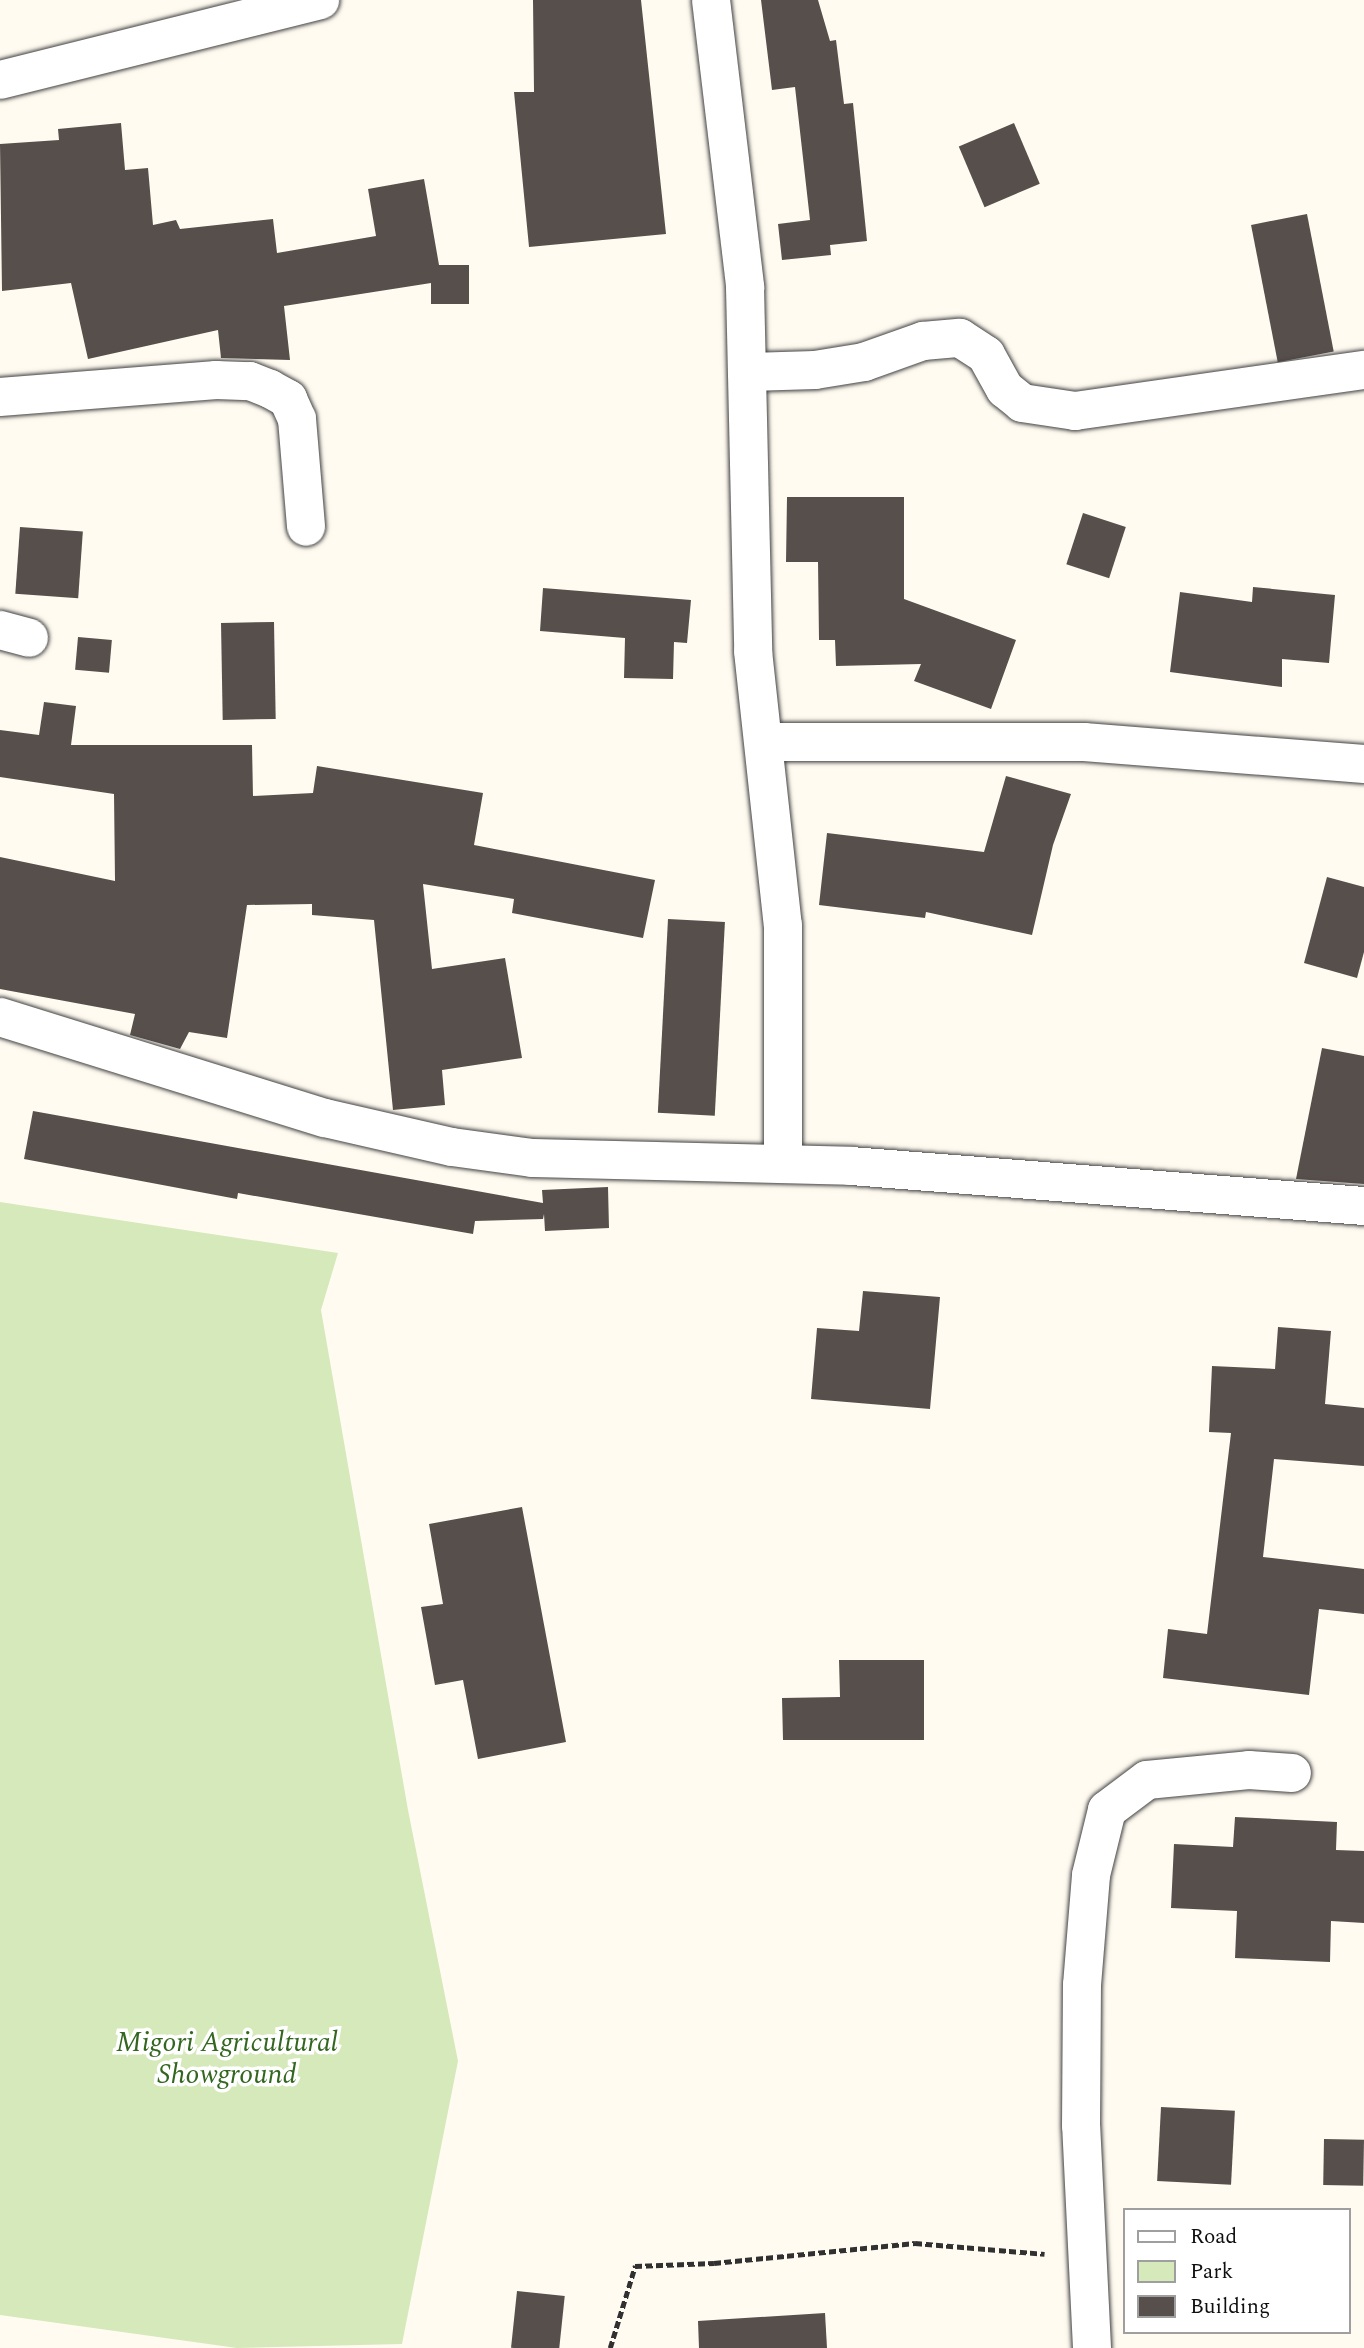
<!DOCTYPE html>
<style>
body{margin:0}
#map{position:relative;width:1364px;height:2348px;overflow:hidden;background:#fffbf1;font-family:Spectral,serif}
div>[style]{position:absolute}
.green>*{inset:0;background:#d6e9ba}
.building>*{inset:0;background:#574f4b;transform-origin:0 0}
.path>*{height:4.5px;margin-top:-2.25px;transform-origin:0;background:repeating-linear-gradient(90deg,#313131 0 7px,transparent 0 10.5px)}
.roads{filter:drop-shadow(0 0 2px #424242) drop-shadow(0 0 2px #424242)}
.minor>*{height:38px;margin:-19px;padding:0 19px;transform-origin:19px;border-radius:19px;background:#fff}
span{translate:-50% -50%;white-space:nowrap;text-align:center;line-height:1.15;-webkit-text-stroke:7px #fff;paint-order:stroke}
.park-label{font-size:28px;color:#33661f;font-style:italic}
.legend{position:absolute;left:1123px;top:2208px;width:228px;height:126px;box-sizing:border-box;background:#fff;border:2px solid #9f9f9f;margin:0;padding:9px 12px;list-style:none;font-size:21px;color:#0f0f0f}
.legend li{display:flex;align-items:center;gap:14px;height:35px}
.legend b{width:35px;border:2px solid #9f9f9f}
</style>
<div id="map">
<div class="green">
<div style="clip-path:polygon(0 1202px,338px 1253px,321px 1310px,408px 1810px,458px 2061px,402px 2344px,237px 2348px,0 2315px)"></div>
</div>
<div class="building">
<div style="clip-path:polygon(533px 0,641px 0,666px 234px,529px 247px,514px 92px,534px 92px)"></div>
<div style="clip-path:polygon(761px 0,818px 0,830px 41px,836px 40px,844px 104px,853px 103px,867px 241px,830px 245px,831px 255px,782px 260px,778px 224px,810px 220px,795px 87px,772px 90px)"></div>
<div style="clip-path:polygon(121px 123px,125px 170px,148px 168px,153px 225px,176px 220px,180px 229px,273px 219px,277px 253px,376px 236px,368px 189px,424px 179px,439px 265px,469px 265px,469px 304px,431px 304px,431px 283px,284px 306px,290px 360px,221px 358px,218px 330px,88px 359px,71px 283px,2px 291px,0 144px,59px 140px,58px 129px)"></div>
<div style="left:1014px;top:123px;width:66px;height:60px;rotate:67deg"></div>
<div style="left:1307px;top:214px;width:140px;height:57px;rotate:79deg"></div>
<div style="clip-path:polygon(787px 497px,904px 497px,904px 599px,1016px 640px,991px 709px,914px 681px,921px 664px,836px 666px,835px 640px,819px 640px,818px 562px,786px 562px)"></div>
<div style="left:1083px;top:513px;width:45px;height:54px;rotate:18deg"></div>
<div style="left:20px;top:527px;width:63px;height:67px;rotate:4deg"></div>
<div style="clip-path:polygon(1253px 587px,1335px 595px,1329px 663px,1282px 659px,1282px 687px,1170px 672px,1180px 592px,1252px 602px)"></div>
<div style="clip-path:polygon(543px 588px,691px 600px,687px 643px,674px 642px,673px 679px,624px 678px,625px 638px,540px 631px)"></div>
<div style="left:274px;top:622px;width:97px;height:53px;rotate:89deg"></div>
<div style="left:78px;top:637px;width:34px;height:33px;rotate:5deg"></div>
<div style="clip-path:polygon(44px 702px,76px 706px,71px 745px,252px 745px,253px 796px,313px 793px,317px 766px,483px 793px,474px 845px,655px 880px,643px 938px,512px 913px,514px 899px,423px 884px,432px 969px,505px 958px,522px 1058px,442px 1070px,445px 1105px,393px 1110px,374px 920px,312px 915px,312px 904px,247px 905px,227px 1038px,189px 1032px,180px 1049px,130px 1035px,135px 1014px,0 989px,0 857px,115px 881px,114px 794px,0 777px,0 730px,39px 735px)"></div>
<div style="clip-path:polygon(1006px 776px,1071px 794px,1053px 845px,1032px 935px,926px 912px,925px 918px,819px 905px,827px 833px,984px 852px)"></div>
<div style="clip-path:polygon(1327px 877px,1364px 887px,1364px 952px,1357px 978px,1304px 963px)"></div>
<div style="left:668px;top:919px;width:57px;height:194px;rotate:3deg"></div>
<div style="clip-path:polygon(1322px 1048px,1364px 1056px,1364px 1184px,1296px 1179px)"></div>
<div style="clip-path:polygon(33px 1111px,543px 1203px,542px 1190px,608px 1187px,609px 1228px,545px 1231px,544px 1214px,543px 1219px,475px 1221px,473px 1234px,238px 1193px,237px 1199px,24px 1159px)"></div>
<div style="clip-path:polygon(863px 1291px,940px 1297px,930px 1409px,811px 1399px,817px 1328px,859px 1331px)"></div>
<div style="clip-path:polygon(1278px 1327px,1331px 1331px,1325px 1404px,1364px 1408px,1364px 1466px,1274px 1459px,1263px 1557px,1364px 1569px,1364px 1614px,1319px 1609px,1309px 1695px,1163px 1678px,1168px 1629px,1207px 1634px,1231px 1433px,1209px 1432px,1212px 1366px,1275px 1369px)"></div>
<div style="clip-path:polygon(522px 1507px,566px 1742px,478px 1759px,463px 1680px,435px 1685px,421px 1607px,443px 1604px,429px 1524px)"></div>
<div style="clip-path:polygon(839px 1660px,924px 1660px,924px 1740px,783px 1740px,782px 1698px,840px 1697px)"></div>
<div style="clip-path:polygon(1235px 1817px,1337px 1822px,1336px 1850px,1364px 1851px,1364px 1923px,1331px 1921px,1330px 1962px,1235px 1958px,1237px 1911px,1171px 1908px,1174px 1844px,1233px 1847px)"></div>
<div style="left:1161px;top:2107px;width:74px;height:74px;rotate:3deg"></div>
<div style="left:1324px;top:2139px;width:40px;height:46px;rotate:1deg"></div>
<div style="left:517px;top:2291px;width:48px;height:57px;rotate:6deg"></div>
<div style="clip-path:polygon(825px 2313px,827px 2348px,699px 2348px,698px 2321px)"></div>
</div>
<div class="path">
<div style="left:610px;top:2348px;width:86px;rotate:-73deg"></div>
<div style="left:635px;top:2266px;width:79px;rotate:-2.2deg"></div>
<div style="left:714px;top:2263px;width:202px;rotate:-5.7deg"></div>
<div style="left:915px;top:2243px;width:130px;rotate:4.8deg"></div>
</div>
<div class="roads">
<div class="minor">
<div style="left:711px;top:0;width:289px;rotate:83.2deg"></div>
<div style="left:745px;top:287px;width:364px;rotate:88.7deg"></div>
<div style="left:753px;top:651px;width:276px;rotate:83.8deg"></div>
<div style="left:783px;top:925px;width:239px;rotate:90deg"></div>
<div style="left:0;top:80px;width:330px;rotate:-14deg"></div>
<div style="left:750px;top:372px;width:65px;rotate:-1.8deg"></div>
<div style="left:815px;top:370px;width:50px;rotate:-9.3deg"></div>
<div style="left:864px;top:362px;width:63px;rotate:-19.6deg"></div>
<div style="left:923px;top:341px;width:37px;rotate:-5deg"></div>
<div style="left:960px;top:338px;width:31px;rotate:33deg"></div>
<div style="left:986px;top:355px;width:39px;rotate:61deg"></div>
<div style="left:1005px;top:389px;width:22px;rotate:39deg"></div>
<div style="left:1022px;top:403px;width:54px;rotate:8.6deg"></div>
<div style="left:1075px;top:411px;width:292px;rotate:-8.1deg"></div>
<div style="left:0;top:397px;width:217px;rotate:-4.5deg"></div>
<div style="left:216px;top:380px;width:34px;rotate:2deg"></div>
<div style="left:250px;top:381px;width:22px;rotate:22deg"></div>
<div style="left:270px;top:389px;width:21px;rotate:29deg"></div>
<div style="left:288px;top:399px;width:22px;rotate:66deg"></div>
<div style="left:297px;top:419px;width:108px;rotate:85.2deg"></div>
<div style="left:0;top:630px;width:30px;rotate:15deg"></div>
<div style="left:765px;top:742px;width:319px"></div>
<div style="left:1084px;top:742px;width:281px;rotate:4.5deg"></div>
<div style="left:0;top:1017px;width:340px;rotate:17.3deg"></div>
<div style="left:325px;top:1118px;width:130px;rotate:12.9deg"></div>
<div style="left:452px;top:1147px;width:81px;rotate:7.8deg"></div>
<div style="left:532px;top:1158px;width:319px;rotate:1.4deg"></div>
<div style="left:851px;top:1166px;width:515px;rotate:4.46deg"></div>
<div style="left:1092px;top:2348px;width:222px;rotate:-92.8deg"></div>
<div style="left:1081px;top:2126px;width:141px;rotate:-89.6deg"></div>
<div style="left:1082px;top:1985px;width:110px;rotate:-85.3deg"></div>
<div style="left:1091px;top:1875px;width:67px;rotate:-76.2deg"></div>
<div style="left:1107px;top:1810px;width:50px;rotate:-36.9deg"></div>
<div style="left:1147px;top:1780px;width:102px;rotate:-5.6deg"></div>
<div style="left:1249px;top:1770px;width:43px;rotate:4deg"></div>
</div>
</div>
<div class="park-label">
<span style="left:227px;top:2059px">Migori Agricultural<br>Showground</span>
</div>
<ul class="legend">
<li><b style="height:9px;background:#fff"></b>Road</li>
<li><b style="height:19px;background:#d6e9ba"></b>Park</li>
<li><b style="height:19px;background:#574f4b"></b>Building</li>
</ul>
</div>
